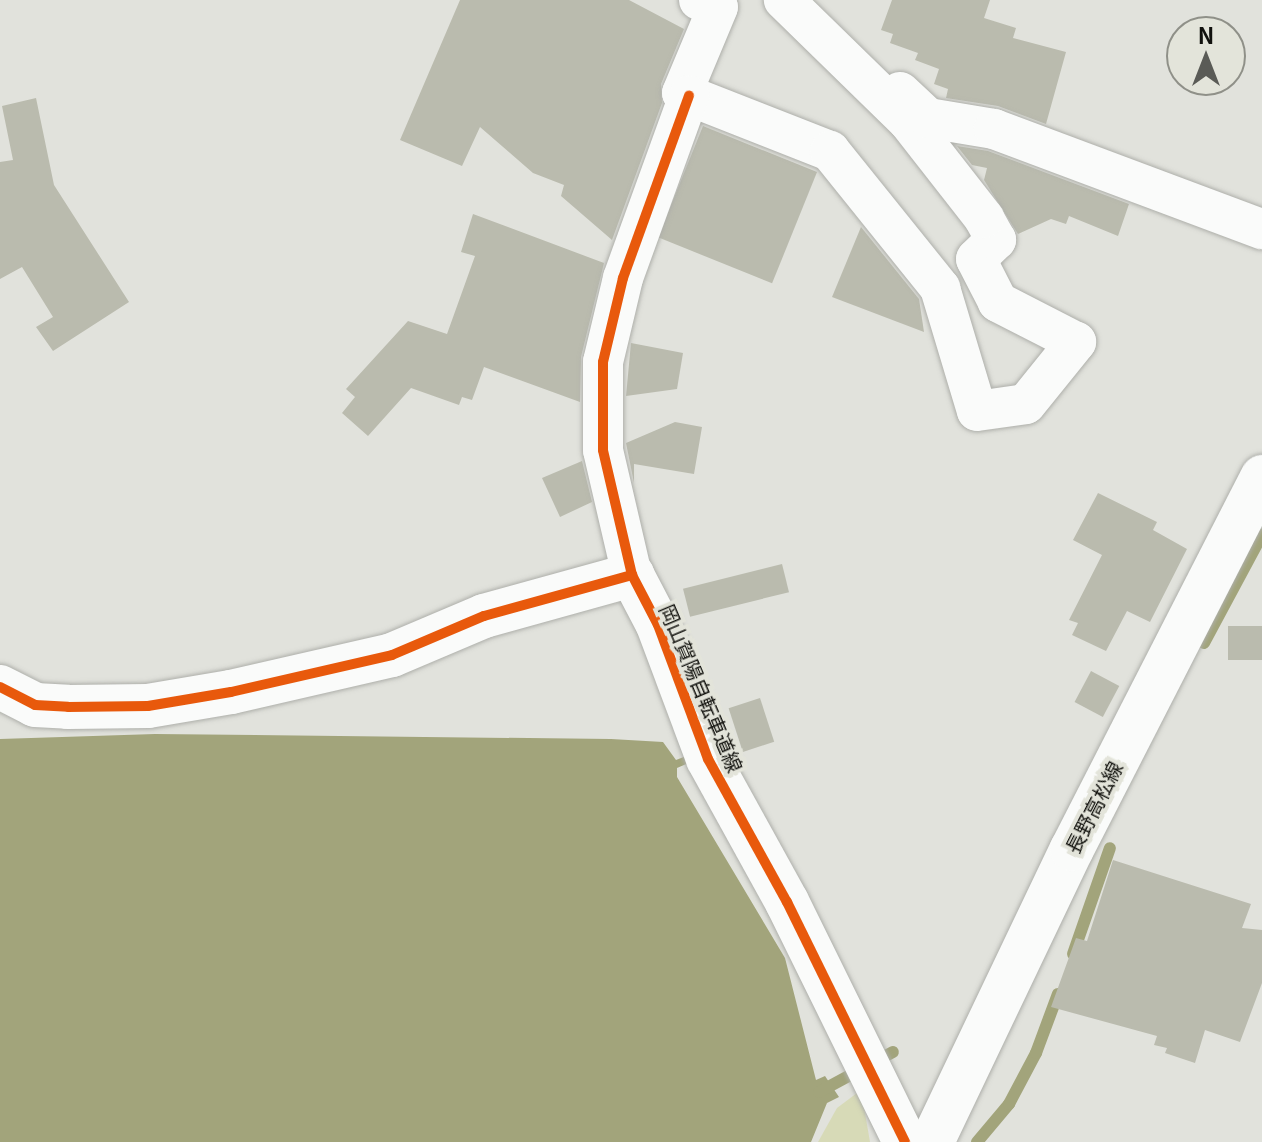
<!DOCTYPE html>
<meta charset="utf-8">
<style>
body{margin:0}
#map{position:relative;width:1262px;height:1142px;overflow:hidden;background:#e1e2dc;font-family:Georgia,"Noto Sans JP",serif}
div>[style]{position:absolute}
.green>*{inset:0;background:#d7dab7}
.water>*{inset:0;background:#a2a47b}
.stream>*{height:12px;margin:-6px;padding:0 6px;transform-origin:6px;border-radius:6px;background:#a2a47b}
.building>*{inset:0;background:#babbae;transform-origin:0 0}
.roads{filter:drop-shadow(0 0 2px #aeafaa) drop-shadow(0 0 2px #aeafaa)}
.minor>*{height:40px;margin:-20px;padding:0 20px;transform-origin:20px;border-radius:20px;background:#fafbfa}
.major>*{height:44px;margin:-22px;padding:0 22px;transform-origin:22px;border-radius:22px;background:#fafbfa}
.cycleway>*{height:10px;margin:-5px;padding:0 5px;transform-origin:5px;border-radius:5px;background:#e8590c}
span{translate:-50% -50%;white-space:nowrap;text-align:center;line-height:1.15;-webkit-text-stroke:8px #e3e4da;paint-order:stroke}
.street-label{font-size:20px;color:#12120e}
.north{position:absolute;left:1166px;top:16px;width:80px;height:80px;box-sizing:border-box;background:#e3e4da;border:2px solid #8f9088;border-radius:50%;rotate:0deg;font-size:22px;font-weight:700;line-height:32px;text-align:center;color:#12120e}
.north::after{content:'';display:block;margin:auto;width:28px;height:36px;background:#5a5b56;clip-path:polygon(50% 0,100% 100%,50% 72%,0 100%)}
</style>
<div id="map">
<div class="green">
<div style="clip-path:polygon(861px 1090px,870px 1142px,818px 1142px,837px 1108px)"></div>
</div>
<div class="water">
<div style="clip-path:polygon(729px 732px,739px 760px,730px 761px,721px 749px,677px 768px,677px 777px,785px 958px,816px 1080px,825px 1076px,839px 1097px,827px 1103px,811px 1142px,0 1142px,0 739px,155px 734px,611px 739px,663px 742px,676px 760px,717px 744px,716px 736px)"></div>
</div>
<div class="stream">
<div style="left:1204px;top:643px;width:123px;rotate:-61.8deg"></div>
<div style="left:1073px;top:954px;width:112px;rotate:-70.8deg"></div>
<div style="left:819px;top:1092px;width:84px;rotate:-28.4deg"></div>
<div style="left:977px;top:1142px;width:50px;rotate:-49.9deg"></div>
<div style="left:1009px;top:1104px;width:58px;rotate:-62.1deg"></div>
<div style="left:1036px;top:1053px;width:63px;rotate:-69.6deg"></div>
</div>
<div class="building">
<div style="clip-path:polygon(460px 0,629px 0,684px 29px,661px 84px,662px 103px,612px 240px,561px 196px,564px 185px,533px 173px,480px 127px,462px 166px,400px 140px)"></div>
<div style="clip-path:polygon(892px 0,990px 0,984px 18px,1016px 28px,1013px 38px,1066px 52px,1046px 124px,998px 106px,946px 98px,948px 89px,934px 84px,939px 69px,915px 60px,918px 53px,890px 43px,893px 34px,881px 30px)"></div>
<div style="clip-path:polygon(36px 98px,54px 185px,129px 302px,53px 351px,36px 327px,53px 317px,22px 267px,0 279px,0 162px,13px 160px,2px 106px)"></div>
<div style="left:703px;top:126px;width:123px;height:120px;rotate:22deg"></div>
<div style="clip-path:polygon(957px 146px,988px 151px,1129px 204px,1118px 236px,1069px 216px,1066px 224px,1051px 219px,1018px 234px,984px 180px,987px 168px,972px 165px)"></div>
<div style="clip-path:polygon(473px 214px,604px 263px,581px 357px,580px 402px,484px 367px,472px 400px,462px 397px,459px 405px,411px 388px,368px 436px,342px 413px,355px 397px,346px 389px,408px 321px,447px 334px,475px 256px,461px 252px)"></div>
<div style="clip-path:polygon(861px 227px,919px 299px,924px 332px,832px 297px)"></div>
<div style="clip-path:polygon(631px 343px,683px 353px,677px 389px,626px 396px)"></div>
<div style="clip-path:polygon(675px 422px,702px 427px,694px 474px,634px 464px,634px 483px,626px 443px)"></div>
<div style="clip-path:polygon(582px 461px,592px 502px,560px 517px,542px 478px)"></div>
<div style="clip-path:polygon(1098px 493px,1157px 522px,1153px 530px,1187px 549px,1150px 622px,1127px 611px,1106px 651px,1072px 635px,1078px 623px,1069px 620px,1102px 555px,1073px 540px)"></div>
<div style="left:782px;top:564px;width:29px;height:102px;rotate:76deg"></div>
<div style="left:1228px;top:626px;width:34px;height:34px"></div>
<div style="left:1091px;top:671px;width:32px;height:35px;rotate:28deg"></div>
<div style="left:760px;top:698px;width:46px;height:33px;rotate:72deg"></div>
<div style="clip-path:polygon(1113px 860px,1251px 904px,1242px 928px,1262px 930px,1262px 983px,1240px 1042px,1205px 1030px,1195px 1063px,1165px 1053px,1167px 1048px,1154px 1045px,1157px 1036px,1051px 1007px,1076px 938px,1087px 941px)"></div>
</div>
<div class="roads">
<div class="minor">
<div style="left:699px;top:0;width:20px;rotate:20deg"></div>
<div style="left:718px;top:7px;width:93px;rotate:112.7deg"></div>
<div style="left:682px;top:93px;width:159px;rotate:21.4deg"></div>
<div style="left:830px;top:151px;width:176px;rotate:51.2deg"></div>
<div style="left:940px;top:288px;width:128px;rotate:73.3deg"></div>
<div style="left:977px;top:411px;width:49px;rotate:-8.1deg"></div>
<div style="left:1026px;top:404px;width:80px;rotate:-51.1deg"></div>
<div style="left:1076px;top:342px;width:88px;rotate:-152.9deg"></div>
<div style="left:998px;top:302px;width:48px;rotate:-117.1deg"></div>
<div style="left:976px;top:259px;width:28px;rotate:-44deg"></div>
<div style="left:996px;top:240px;width:25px;rotate:-119deg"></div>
<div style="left:984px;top:218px;width:122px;rotate:-128deg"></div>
<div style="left:909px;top:122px;width:175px;rotate:-135.7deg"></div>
<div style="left:900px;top:92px;width:38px;rotate:43deg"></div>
<div style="left:928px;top:118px;width:67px;rotate:9.5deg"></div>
<div style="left:994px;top:129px;width:286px;rotate:20.5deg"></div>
<div style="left:632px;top:575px;width:128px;rotate:-103.1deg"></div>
<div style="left:603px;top:450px;width:88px;rotate:-90deg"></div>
<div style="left:603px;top:362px;width:86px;rotate:-76.6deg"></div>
<div style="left:623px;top:278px;width:194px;rotate:-70.1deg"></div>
</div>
<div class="major">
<div style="left:0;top:687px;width:39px;rotate:27deg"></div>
<div style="left:35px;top:705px;width:33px;rotate:3deg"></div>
<div style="left:68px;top:707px;width:80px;rotate:-0.7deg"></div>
<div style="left:148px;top:706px;width:84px;rotate:-9.6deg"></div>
<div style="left:231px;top:692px;width:165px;rotate:-12.9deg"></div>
<div style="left:392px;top:655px;width:100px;rotate:-23deg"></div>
<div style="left:484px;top:616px;width:154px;rotate:-15.5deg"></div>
<div style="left:632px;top:575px;width:56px;rotate:62.5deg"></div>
<div style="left:658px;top:625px;width:143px;rotate:69.5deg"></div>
<div style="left:708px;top:759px;width:163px;rotate:61.1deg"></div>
<div style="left:787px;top:902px;width:267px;rotate:63.8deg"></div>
<div style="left:932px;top:1142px;width:325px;rotate:-64.5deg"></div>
<div style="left:1072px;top:849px;width:418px;rotate:-62.9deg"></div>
</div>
</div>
<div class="cycleway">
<div style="left:632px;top:575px;width:128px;rotate:-103.1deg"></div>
<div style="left:603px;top:450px;width:88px;rotate:-90deg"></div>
<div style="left:603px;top:362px;width:86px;rotate:-76.6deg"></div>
<div style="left:623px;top:278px;width:194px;rotate:-70.1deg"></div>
<div style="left:0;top:687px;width:39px;rotate:27deg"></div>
<div style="left:35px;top:705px;width:33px;rotate:3deg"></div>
<div style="left:68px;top:707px;width:80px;rotate:-0.7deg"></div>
<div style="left:148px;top:706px;width:84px;rotate:-9.6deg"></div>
<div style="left:231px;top:692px;width:165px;rotate:-12.9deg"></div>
<div style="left:392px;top:655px;width:100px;rotate:-23deg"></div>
<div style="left:484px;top:616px;width:154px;rotate:-15.5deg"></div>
<div style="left:632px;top:575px;width:56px;rotate:62.5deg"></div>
<div style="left:658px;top:625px;width:143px;rotate:69.5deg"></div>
<div style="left:708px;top:759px;width:163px;rotate:61.1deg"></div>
<div style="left:787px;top:902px;width:267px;rotate:63.8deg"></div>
</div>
<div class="street-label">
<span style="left:702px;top:688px;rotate:67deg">岡山賀陽自転車道線</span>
<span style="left:1093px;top:807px;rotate:-63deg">長野高松線</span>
</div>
<div class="north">N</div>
</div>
